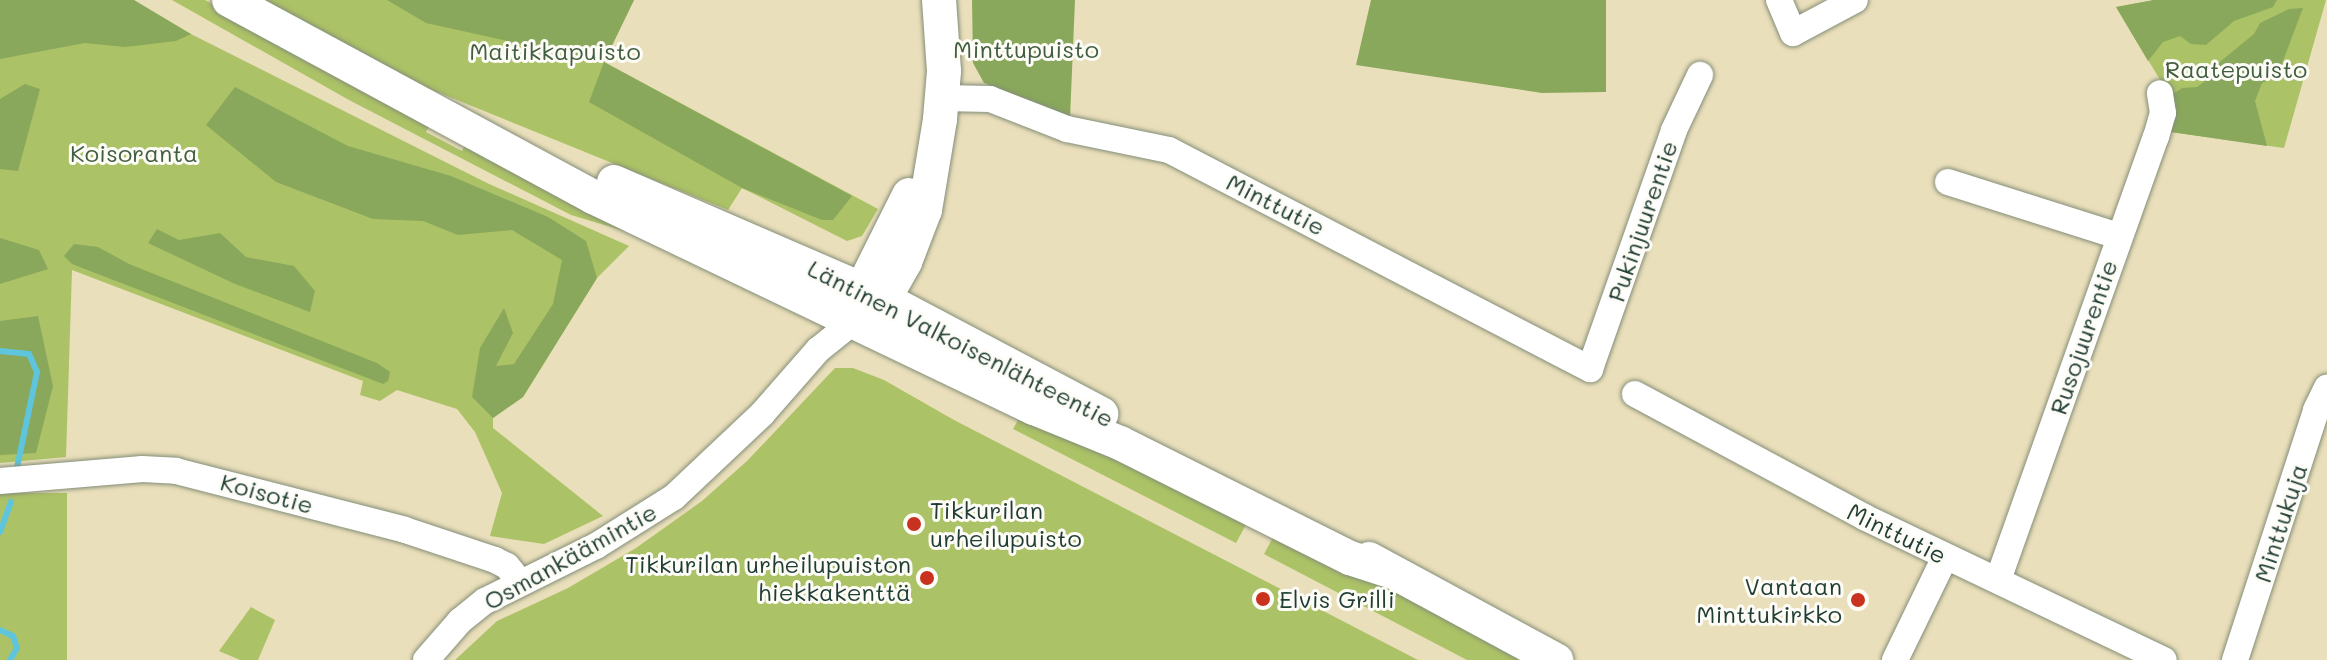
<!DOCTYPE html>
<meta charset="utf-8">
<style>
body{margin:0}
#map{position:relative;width:2327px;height:660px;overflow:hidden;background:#eadfbb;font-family:Mali,sans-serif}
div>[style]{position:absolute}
.green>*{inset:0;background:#acc266;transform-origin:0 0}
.forest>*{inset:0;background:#89a85b}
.stream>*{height:6px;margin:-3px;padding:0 3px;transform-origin:3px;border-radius:3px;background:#5ec5dc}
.roads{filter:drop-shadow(0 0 2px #848e78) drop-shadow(0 0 2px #848e78)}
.minor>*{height:26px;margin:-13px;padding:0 13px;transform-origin:13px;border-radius:13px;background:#fff}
.major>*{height:34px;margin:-17px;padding:0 17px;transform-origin:17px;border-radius:17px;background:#fff}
.dots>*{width:22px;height:22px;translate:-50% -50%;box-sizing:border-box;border:4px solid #fdfcf7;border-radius:50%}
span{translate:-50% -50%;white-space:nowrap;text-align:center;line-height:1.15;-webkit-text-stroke:6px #fdfcf7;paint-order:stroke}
.park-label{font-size:24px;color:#425e40}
.street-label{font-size:24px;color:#1f3d34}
.poi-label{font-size:24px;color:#1f3d34}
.left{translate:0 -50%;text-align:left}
.right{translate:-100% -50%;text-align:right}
</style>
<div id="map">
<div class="green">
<div style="clip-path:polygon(0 0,134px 0,165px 21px,487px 183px,629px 246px,597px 278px,523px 397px,493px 418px,493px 428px,603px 516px,544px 544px,490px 536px,502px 493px,475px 432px,457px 409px,397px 390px,380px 401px,360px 395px,363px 381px,72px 270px,66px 457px,0 463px)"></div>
<div style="clip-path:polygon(172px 0,205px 0,430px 124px,426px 132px,462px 151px,466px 143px,638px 235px,571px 215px,349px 100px)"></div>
<div style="clip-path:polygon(262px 0,634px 0,604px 62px,878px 209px,862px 236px,847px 241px,742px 188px,728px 210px,430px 89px)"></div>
<div style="clip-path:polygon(2154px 0,2326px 0,2284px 148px,2164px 131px,2174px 105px,2173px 94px,2162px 83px,2116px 7px)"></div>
<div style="clip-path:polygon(835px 368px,853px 368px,884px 380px,954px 420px,1418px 660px,455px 660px,497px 621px,568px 588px,636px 548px,702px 501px,747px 461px)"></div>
<div style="clip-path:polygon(1023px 411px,1248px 521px,1236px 543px,1013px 429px)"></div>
<div style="left:67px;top:493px;width:167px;height:67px;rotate:90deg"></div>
<div style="clip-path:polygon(1276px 532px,1378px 581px,1534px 660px,1467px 660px,1264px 554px)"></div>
<div style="clip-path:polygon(251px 607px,275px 620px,258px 660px,240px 660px,219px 651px)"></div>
</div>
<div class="forest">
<div style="clip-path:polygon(0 0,134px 0,191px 34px,176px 41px,125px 47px,85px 43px,0 59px)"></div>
<div style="clip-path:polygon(387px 0,634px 0,604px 62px,852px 196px,833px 220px,822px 220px,742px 188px,589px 102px,604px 62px,426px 23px)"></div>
<div style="clip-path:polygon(972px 0,1075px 0,1070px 118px,984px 83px,973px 63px)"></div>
<div style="clip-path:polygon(1371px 0,1606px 0,1606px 92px,1542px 93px,1356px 65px)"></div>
<div style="clip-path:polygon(2154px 0,2277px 0,2273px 7px,2234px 21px,2206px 45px,2191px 44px,2180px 36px,2163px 42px,2148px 61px,2116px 7px)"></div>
<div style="clip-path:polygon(2303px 8px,2277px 77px,2262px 83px,2255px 101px,2267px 146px,2164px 131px,2174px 105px,2173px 94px,2182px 88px,2197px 87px,2209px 78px,2216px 65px,2254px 34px,2260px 23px,2289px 9px)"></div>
<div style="clip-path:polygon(25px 84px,40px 89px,18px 171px,0 169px,0 99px)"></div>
<div style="clip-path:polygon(235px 87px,348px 146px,451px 176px,548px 217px,586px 241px,597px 278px,523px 397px,493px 418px,472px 397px,480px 348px,504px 308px,513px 333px,496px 366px,514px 364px,553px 304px,562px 260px,512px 230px,458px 235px,423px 221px,373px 219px,276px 182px,206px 125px)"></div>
<div style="clip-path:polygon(157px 229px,179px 240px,220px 233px,246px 257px,294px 266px,315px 291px,310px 312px,235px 284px,148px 243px)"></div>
<div style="clip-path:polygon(0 238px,39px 250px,48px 269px,0 284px)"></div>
<div style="clip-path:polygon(74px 244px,98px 247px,129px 264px,377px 363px,390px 372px,388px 381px,383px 384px,72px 264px,64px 256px)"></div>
<div style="clip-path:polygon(38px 316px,53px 386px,36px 453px,0 455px,0 321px)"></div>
</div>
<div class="stream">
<div style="left:0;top:351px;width:29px;rotate:6deg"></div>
<div style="left:29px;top:354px;width:20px;rotate:66deg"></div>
<div style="left:37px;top:372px;width:98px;rotate:101.8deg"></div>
<div style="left:0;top:532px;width:32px;rotate:-70deg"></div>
<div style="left:0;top:630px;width:14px;rotate:25deg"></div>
<div style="left:13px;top:636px;width:13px;rotate:72deg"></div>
<div style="left:17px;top:648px;width:14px;rotate:120deg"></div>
</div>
<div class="roads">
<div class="minor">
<div style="left:1779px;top:0;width:36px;rotate:67deg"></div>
<div style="left:1793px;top:33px;width:70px;rotate:-28deg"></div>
<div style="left:942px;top:98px;width:48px;rotate:1.2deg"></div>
<div style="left:990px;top:99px;width:83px;rotate:21.3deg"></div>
<div style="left:1067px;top:129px;width:104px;rotate:11.6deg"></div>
<div style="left:1169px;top:150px;width:475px;rotate:27.5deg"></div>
<div style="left:1590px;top:369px;width:253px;rotate:-70.6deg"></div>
<div style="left:1674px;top:130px;width:61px;rotate:-64.7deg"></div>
<div style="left:1948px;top:182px;width:178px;rotate:17.6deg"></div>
<div style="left:1635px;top:394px;width:260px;rotate:28.2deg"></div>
<div style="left:1864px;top:517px;width:332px;rotate:25.5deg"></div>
<div style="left:0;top:481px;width:143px;rotate:-4.8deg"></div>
<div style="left:142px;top:469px;width:34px;rotate:3deg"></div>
<div style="left:176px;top:471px;width:236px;rotate:14.4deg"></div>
<div style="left:405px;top:530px;width:95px;rotate:18.4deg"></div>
<div style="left:495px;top:560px;width:13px;rotate:27deg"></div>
<div style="left:507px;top:566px;width:19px;rotate:51deg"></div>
<div style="left:1998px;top:580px;width:470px;rotate:-70.4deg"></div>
<div style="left:2156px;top:137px;width:25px;rotate:-74deg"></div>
<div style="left:2163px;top:113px;width:20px;rotate:-99deg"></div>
<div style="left:426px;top:660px;width:52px;rotate:-48.9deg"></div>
<div style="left:460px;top:621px;width:32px;rotate:-39deg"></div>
<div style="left:485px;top:601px;width:124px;rotate:-26.4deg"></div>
<div style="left:596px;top:546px;width:92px;rotate:-32.1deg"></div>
<div style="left:674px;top:497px;width:121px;rotate:-43.3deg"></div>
<div style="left:762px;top:414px;width:85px;rotate:-48.8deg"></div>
<div style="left:818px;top:350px;width:46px;rotate:-38.9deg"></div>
<div style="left:1895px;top:660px;width:114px;rotate:-64.1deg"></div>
<div style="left:2235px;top:660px;width:263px;rotate:-72deg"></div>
<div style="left:2316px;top:410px;width:25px;rotate:-64deg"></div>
</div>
<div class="major">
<div style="left:229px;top:0;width:414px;rotate:28.4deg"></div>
<div style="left:593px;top:197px;width:489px;rotate:25.6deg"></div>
<div style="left:1034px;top:408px;width:93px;rotate:22.1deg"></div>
<div style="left:1120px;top:443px;width:257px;rotate:26.6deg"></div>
<div style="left:1350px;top:558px;width:38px;rotate:18deg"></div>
<div style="left:614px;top:182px;width:294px;rotate:23.4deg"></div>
<div style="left:884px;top:299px;width:246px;rotate:27.9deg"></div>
<div style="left:857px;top:310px;width:22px;rotate:-77deg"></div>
<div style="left:862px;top:289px;width:105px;rotate:-63.4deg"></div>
<div style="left:868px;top:311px;width:20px;rotate:-37deg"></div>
<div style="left:884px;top:299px;width:43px;rotate:-60.4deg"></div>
<div style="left:905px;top:262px;width:56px;rotate:-69deg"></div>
<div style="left:925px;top:210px;width:92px;rotate:-80.6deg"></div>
<div style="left:940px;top:119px;width:48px;rotate:-85.2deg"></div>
<div style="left:944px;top:71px;width:71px;rotate:-94deg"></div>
<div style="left:1369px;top:559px;width:213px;rotate:28.4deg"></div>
</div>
</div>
<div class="dots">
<div style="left:914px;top:524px;background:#c8321e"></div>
<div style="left:927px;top:578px;background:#c8321e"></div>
<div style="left:1263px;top:599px;background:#c8321e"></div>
<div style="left:1858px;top:600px;background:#c8321e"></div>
</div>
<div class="park-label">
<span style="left:1026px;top:49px">Minttupuisto</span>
<span style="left:555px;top:51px">Maitikkapuisto</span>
<span style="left:2236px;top:69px">Raatepuisto</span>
<span style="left:134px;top:153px">Koisoranta</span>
</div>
<div class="street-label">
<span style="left:1276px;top:204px;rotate:27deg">Minttutie</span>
<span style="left:1642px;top:221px;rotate:-71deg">Pukinjuurentie</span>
<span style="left:2083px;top:337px;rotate:-71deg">Rusojuurentie</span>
<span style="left:961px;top:343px;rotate:27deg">Läntinen Valkoisenlähteentie</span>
<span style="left:267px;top:493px;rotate:15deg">Koisotie</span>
<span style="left:2280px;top:523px;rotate:-72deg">Minttukuja</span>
<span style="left:1897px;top:533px;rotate:26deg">Minttutie</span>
<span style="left:570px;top:556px;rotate:-29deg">Osmankäämintie</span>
</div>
<div class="poi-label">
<span class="left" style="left:930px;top:524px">Tikkurilan<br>urheilupuisto</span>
<span class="right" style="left:911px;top:578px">Tikkurilan urheilupuiston<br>hiekkakenttä</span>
<span class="right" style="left:1842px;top:600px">Vantaan<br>Minttukirkko</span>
<span class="left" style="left:1279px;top:599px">Elvis Grilli</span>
</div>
</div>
